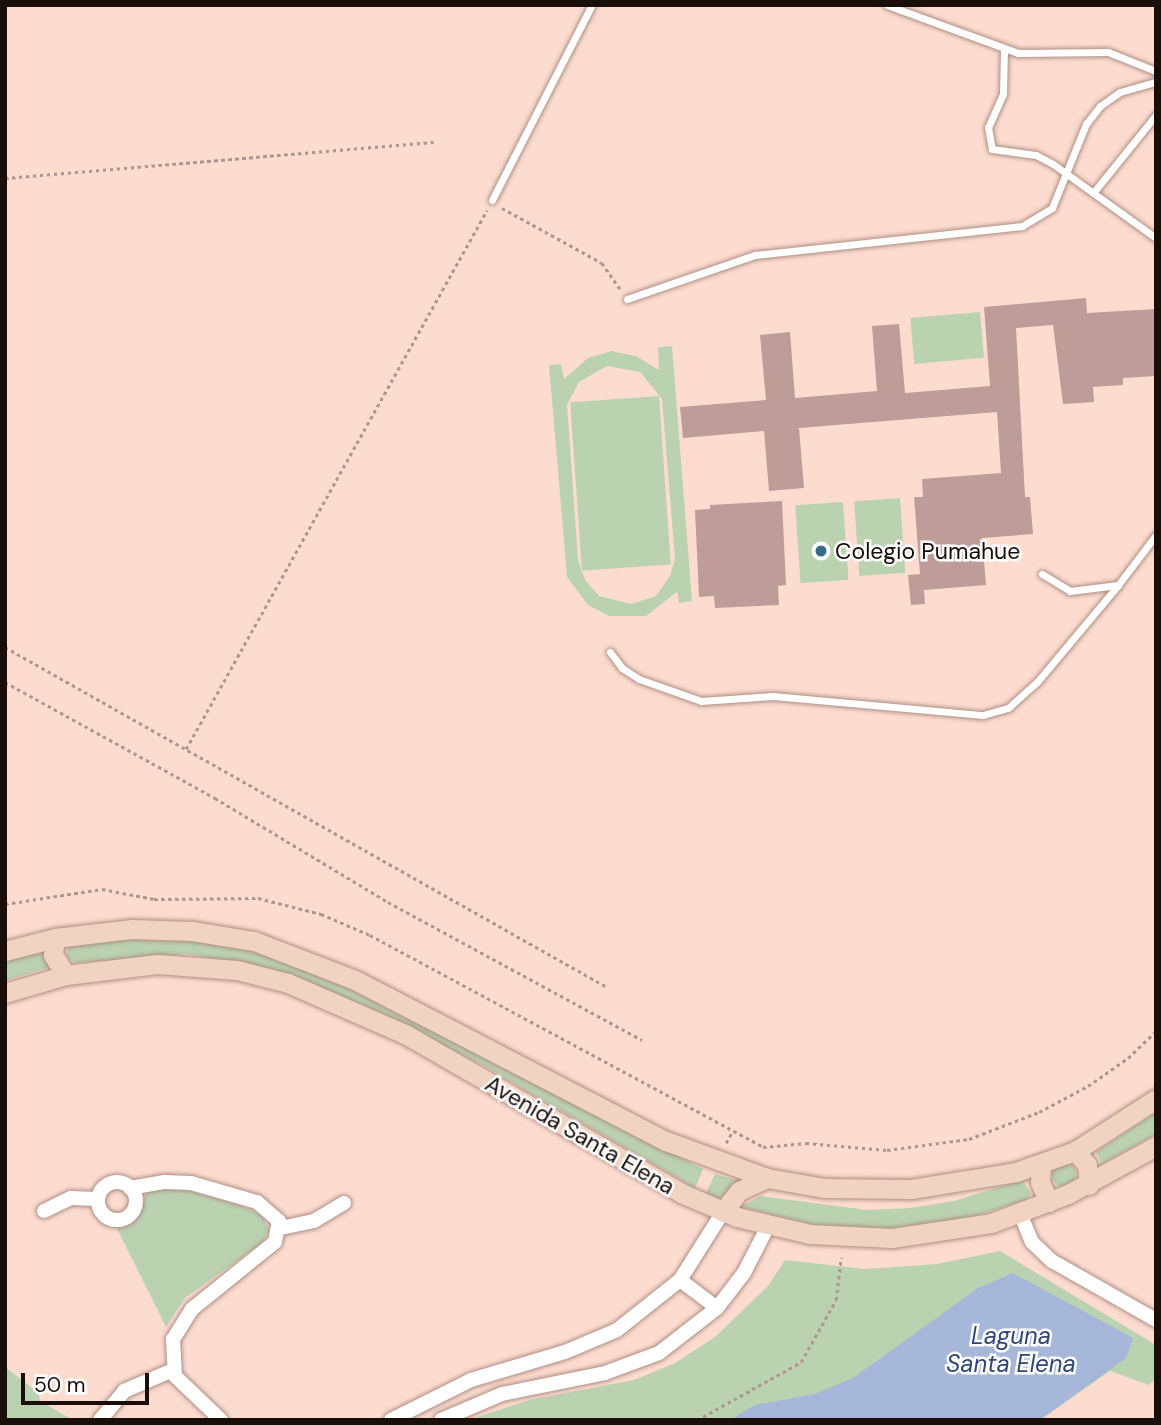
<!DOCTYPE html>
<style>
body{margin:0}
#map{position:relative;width:1161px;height:1425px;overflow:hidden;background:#fddcd0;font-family:"DM Sans",sans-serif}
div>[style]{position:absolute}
.green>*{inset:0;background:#bbd2b1;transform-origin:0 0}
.round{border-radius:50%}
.water>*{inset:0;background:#a6b7d9}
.building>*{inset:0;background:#be9c98}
.path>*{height:2.5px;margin-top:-1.25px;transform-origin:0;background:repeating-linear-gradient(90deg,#af968c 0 3.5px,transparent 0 7px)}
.roads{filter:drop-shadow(0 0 2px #ae8f84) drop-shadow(0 0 2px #ae8f84)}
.lane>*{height:7px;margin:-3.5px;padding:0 3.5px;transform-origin:3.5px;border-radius:3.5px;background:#fff}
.street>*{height:14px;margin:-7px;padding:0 7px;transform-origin:7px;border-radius:7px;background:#fff}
.street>.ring{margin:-7px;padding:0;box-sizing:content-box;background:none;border:14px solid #fff;border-radius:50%}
.secondary>*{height:19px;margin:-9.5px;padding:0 9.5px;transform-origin:9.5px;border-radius:9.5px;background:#f1d3c1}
.dots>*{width:19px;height:19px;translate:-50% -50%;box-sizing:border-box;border:4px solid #fff;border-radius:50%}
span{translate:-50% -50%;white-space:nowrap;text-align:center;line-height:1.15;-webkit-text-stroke:5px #fff;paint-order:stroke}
.poi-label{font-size:23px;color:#190e0a}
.left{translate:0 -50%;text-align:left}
.street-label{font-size:23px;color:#190e0a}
.water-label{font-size:24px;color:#314674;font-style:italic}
.frame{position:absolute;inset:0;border:7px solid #190e0a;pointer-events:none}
.scale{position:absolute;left:21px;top:1373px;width:128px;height:32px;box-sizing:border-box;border:4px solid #190e0a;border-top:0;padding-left:9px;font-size:21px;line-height:24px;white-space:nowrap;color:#190e0a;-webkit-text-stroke:5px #fff;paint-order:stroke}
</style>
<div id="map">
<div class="green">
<div style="left:980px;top:312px;width:46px;height:70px;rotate:85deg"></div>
<div style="clip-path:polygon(evenodd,672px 346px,692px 601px,679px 603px,677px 592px,646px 616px,609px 616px,588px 605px,567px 577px,549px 365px,561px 364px,564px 379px,588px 358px,611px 351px,636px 356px,659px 370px,658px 347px,672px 346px,607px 366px,640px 372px,662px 399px,675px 559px,670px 576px,656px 596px,631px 604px,599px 596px,585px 580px,578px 560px,567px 405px,579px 382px,607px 366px)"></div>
<div style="left:659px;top:396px;width:169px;height:89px;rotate:86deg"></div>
<div style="left:900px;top:498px;width:75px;height:46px;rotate:86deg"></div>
<div style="left:843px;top:502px;width:78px;height:48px;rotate:86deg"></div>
<div style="clip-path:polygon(116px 939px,207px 942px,256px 951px,324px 976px,703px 1169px,695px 1188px,481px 1064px,291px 974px,187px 954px,75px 963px,66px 956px,70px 943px)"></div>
<div style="clip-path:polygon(34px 954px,46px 954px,50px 967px,5px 981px,5px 961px)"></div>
<div style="clip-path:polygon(1156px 1112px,1156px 1134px,1102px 1164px,1096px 1152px)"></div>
<div class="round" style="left:1052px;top:1163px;width:24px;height:24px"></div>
<div style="clip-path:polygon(715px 1174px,718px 1175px,739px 1181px,719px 1199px,705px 1195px)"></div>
<div style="clip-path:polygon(1022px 1180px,1031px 1193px,1026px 1200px,969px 1218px,892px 1230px,818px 1226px,740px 1207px,761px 1196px,867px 1210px,910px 1208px,954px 1201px)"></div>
<div style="clip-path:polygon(154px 1189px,182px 1189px,239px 1205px,262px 1215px,269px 1230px,262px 1243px,185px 1298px,166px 1327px,117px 1229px,138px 1215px,146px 1193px)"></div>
<div style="clip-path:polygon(1000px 1251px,1156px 1345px,1156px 1378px,1149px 1385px,1110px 1371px,1040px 1420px,469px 1420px,529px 1400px,634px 1380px,675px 1363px,715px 1337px,768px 1286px,785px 1260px,865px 1269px,937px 1264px)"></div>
<div style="clip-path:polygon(5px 1367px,39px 1393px,40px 1401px,73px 1420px,5px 1420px)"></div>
</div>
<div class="water">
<div style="clip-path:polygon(1013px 1273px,1133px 1338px,1126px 1358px,1040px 1420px,730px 1420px,755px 1405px,815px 1394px,853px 1378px,978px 1288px)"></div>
</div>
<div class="building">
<div style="clip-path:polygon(1086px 298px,1087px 313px,1156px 309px,1156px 376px,1123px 378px,1123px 385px,1093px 387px,1094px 402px,1063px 404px,1053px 325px,1016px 328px,1025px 497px,1030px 497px,1033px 534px,982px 538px,986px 585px,924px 590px,925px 604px,911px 605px,908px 575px,920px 574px,914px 497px,923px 497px,922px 479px,1001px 473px,997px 412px,799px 428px,804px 488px,769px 491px,764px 431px,683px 438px,680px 407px,766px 400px,760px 335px,790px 332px,795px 398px,877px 391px,872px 326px,899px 324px,905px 393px,990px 386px,984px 307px)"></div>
<div style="clip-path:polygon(782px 501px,786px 585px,778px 586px,779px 605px,715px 608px,714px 596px,699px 597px,695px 510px,710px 509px,710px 505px)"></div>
</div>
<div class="path">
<div style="left:5px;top:178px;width:430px;rotate:-4.8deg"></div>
<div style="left:502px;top:208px;width:114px;rotate:28.8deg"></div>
<div style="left:602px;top:263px;width:33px;rotate:55deg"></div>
<div style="left:5px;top:647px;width:691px;rotate:29.46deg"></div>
<div style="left:5px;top:682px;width:240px;rotate:28.9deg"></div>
<div style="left:215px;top:798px;width:202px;rotate:31deg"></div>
<div style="left:388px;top:902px;width:289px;rotate:28.5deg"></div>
<div style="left:186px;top:749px;width:617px;rotate:-60.82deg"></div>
<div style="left:5px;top:904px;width:98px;rotate:-8.8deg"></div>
<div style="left:102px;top:889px;width:53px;rotate:10.9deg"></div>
<div style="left:154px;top:899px;width:104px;rotate:-0.6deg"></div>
<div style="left:258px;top:898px;width:65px;rotate:14.3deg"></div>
<div style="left:321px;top:914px;width:53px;rotate:23.2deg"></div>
<div style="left:370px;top:935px;width:447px;rotate:28.3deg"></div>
<div style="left:763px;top:1147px;width:43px;rotate:-5.3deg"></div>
<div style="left:806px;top:1143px;width:81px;rotate:4.9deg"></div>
<div style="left:887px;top:1150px;width:83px;rotate:-7.6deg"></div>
<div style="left:969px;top:1139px;width:75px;rotate:-21.1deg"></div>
<div style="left:1039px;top:1112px;width:55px;rotate:-28deg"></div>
<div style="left:1088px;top:1086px;width:49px;rotate:-35deg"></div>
<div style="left:1128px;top:1058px;width:39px;rotate:-44deg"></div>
<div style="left:726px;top:1143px;width:13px;rotate:-61deg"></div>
<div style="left:697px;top:1420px;width:119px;rotate:-29.1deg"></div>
<div style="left:801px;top:1362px;width:71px;rotate:-60.6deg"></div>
<div style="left:836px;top:1300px;width:43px;rotate:-83.4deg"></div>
</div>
<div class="roads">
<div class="lane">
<div style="left:887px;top:5px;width:140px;rotate:20.1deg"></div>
<div style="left:1018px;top:53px;width:90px;rotate:-0.6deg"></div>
<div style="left:1108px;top:52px;width:52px;rotate:21.6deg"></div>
<div style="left:1004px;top:50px;width:44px;rotate:91.3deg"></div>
<div style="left:1003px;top:94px;width:36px;rotate:114deg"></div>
<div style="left:988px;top:127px;width:22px;rotate:80deg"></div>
<div style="left:992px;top:149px;width:44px;rotate:7.8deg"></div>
<div style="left:1036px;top:155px;width:19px;rotate:28deg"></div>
<div style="left:1053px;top:164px;width:127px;rotate:35.7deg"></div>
<div style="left:1093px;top:193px;width:100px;rotate:-51.1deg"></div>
<div style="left:492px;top:200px;width:219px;rotate:-62.9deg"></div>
<div style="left:627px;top:299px;width:135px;rotate:-19deg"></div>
<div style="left:755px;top:255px;width:269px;rotate:-6.2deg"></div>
<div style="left:1022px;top:226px;width:35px;rotate:-31deg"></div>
<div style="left:1052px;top:208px;width:91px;rotate:-68deg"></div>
<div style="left:1086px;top:124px;width:23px;rotate:-52deg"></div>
<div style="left:1100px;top:106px;width:24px;rotate:-35deg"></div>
<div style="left:1120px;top:92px;width:37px;rotate:-16deg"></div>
<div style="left:1042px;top:574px;width:33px;rotate:31deg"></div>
<div style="left:1070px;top:591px;width:48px;rotate:-7.1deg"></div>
<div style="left:1118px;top:585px;width:63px;rotate:-52.8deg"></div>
<div style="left:610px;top:652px;width:20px;rotate:53deg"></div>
<div style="left:622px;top:668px;width:20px;rotate:33deg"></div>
<div style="left:639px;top:679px;width:66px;rotate:19.5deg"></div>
<div style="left:701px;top:701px;width:72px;rotate:-4deg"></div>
<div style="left:773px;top:696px;width:211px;rotate:5.2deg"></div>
<div style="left:983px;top:715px;width:26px;rotate:-16deg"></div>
<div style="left:1008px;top:708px;width:39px;rotate:-42deg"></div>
<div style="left:1037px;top:682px;width:126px;rotate:-50.1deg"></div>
</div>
<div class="street">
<div class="ring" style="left:98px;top:1182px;width:24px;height:24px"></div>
<div style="left:130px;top:1188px;width:35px;rotate:-10deg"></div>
<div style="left:164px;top:1182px;width:27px;rotate:2deg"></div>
<div style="left:191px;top:1183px;width:69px;rotate:16.1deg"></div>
<div style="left:257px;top:1202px;width:29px;rotate:41deg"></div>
<div style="left:279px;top:1221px;width:21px;rotate:101deg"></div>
<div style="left:275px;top:1242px;width:107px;rotate:141.1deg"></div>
<div style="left:192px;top:1309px;width:36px;rotate:122deg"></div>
<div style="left:173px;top:1339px;width:37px;rotate:87deg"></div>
<div style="left:175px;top:1376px;width:64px;rotate:43.7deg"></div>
<div style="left:44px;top:1211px;width:30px;rotate:-26deg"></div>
<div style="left:71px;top:1198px;width:26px;rotate:2deg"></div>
<div style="left:1020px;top:1213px;width:31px;rotate:68deg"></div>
<div style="left:1032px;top:1242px;width:28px;rotate:44deg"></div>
<div style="left:1052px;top:1261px;width:120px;rotate:29.6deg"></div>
<div style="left:281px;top:1228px;width:34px;rotate:-12deg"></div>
<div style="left:314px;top:1221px;width:35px;rotate:-31deg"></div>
<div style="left:680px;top:1280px;width:46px;rotate:37.1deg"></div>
<div style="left:100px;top:1420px;width:38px;rotate:-50deg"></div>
<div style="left:124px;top:1391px;width:53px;rotate:-23.2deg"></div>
<div style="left:391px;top:1420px;width:89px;rotate:-26.6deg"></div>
<div style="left:471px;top:1380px;width:98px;rotate:-16.6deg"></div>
<div style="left:565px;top:1352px;width:56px;rotate:-22.9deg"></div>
<div style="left:617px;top:1330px;width:80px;rotate:-38.4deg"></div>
<div style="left:680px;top:1280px;width:80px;rotate:-57.7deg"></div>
<div style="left:441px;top:1420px;width:66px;rotate:-23.1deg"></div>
<div style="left:502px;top:1394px;width:105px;rotate:-11.5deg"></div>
<div style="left:605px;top:1373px;width:58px;rotate:-20.3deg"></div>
<div style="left:659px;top:1353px;width:73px;rotate:-37.8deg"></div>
<div style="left:717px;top:1308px;width:44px;rotate:-52.4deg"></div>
<div style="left:744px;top:1273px;width:53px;rotate:-62.9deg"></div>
</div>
<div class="secondary">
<div style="left:55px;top:938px;width:17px;rotate:97deg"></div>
<div style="left:53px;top:955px;width:24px;rotate:57deg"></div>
<div style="left:5px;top:951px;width:52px;rotate:-14.6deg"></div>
<div style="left:55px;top:938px;width:78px;rotate:-6.7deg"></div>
<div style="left:132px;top:929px;width:60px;rotate:1.9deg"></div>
<div style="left:192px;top:931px;width:63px;rotate:9.2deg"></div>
<div style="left:254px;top:941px;width:108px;rotate:21.1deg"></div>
<div style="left:355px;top:980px;width:350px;rotate:27.4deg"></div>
<div style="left:666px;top:1141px;width:108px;rotate:20.1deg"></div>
<div style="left:767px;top:1178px;width:59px;rotate:9.8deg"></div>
<div style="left:825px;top:1188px;width:86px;rotate:0.7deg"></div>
<div style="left:911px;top:1189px;width:106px;rotate:-9.2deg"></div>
<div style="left:1016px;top:1172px;width:63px;rotate:-19.6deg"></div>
<div style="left:1075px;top:1151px;width:96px;rotate:-32.7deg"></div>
<div style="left:5px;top:993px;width:64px;rotate:-16.4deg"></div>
<div style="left:66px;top:975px;width:92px;rotate:-6.9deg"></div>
<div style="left:157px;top:964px;width:80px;rotate:4.3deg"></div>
<div style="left:237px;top:970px;width:53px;rotate:14.3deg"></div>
<div style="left:288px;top:983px;width:128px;rotate:23.6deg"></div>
<div style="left:405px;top:1034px;width:319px;rotate:29.9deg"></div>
<div style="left:681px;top:1193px;width:61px;rotate:23.2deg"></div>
<div style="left:737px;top:1217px;width:75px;rotate:13.1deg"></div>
<div style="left:810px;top:1234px;width:82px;rotate:2.8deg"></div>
<div style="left:892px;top:1238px;width:100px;rotate:-8.6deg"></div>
<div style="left:991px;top:1223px;width:82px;rotate:-20.6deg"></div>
<div style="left:1068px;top:1194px;width:100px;rotate:-28.6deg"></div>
<div style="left:1075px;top:1151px;width:18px;rotate:49deg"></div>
<div style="left:1087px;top:1165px;width:20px;rotate:84deg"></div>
<div style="left:1041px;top:1165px;width:17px;rotate:93deg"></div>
<div style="left:1040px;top:1182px;width:22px;rotate:66deg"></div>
<div style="left:723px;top:1212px;width:26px;rotate:-53deg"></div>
<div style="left:739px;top:1191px;width:31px;rotate:-25deg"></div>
</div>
</div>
<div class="dots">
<div style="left:821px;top:551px;background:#366a86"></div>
</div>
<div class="poi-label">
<span class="left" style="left:835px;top:551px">Colegio Pumahue</span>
</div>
<div class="street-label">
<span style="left:580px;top:1135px;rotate:30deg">Avenida Santa Elena</span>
</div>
<div class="water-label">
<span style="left:1011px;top:1350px">Laguna<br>Santa Elena</span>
</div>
<div class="frame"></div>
<div class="scale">50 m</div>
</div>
